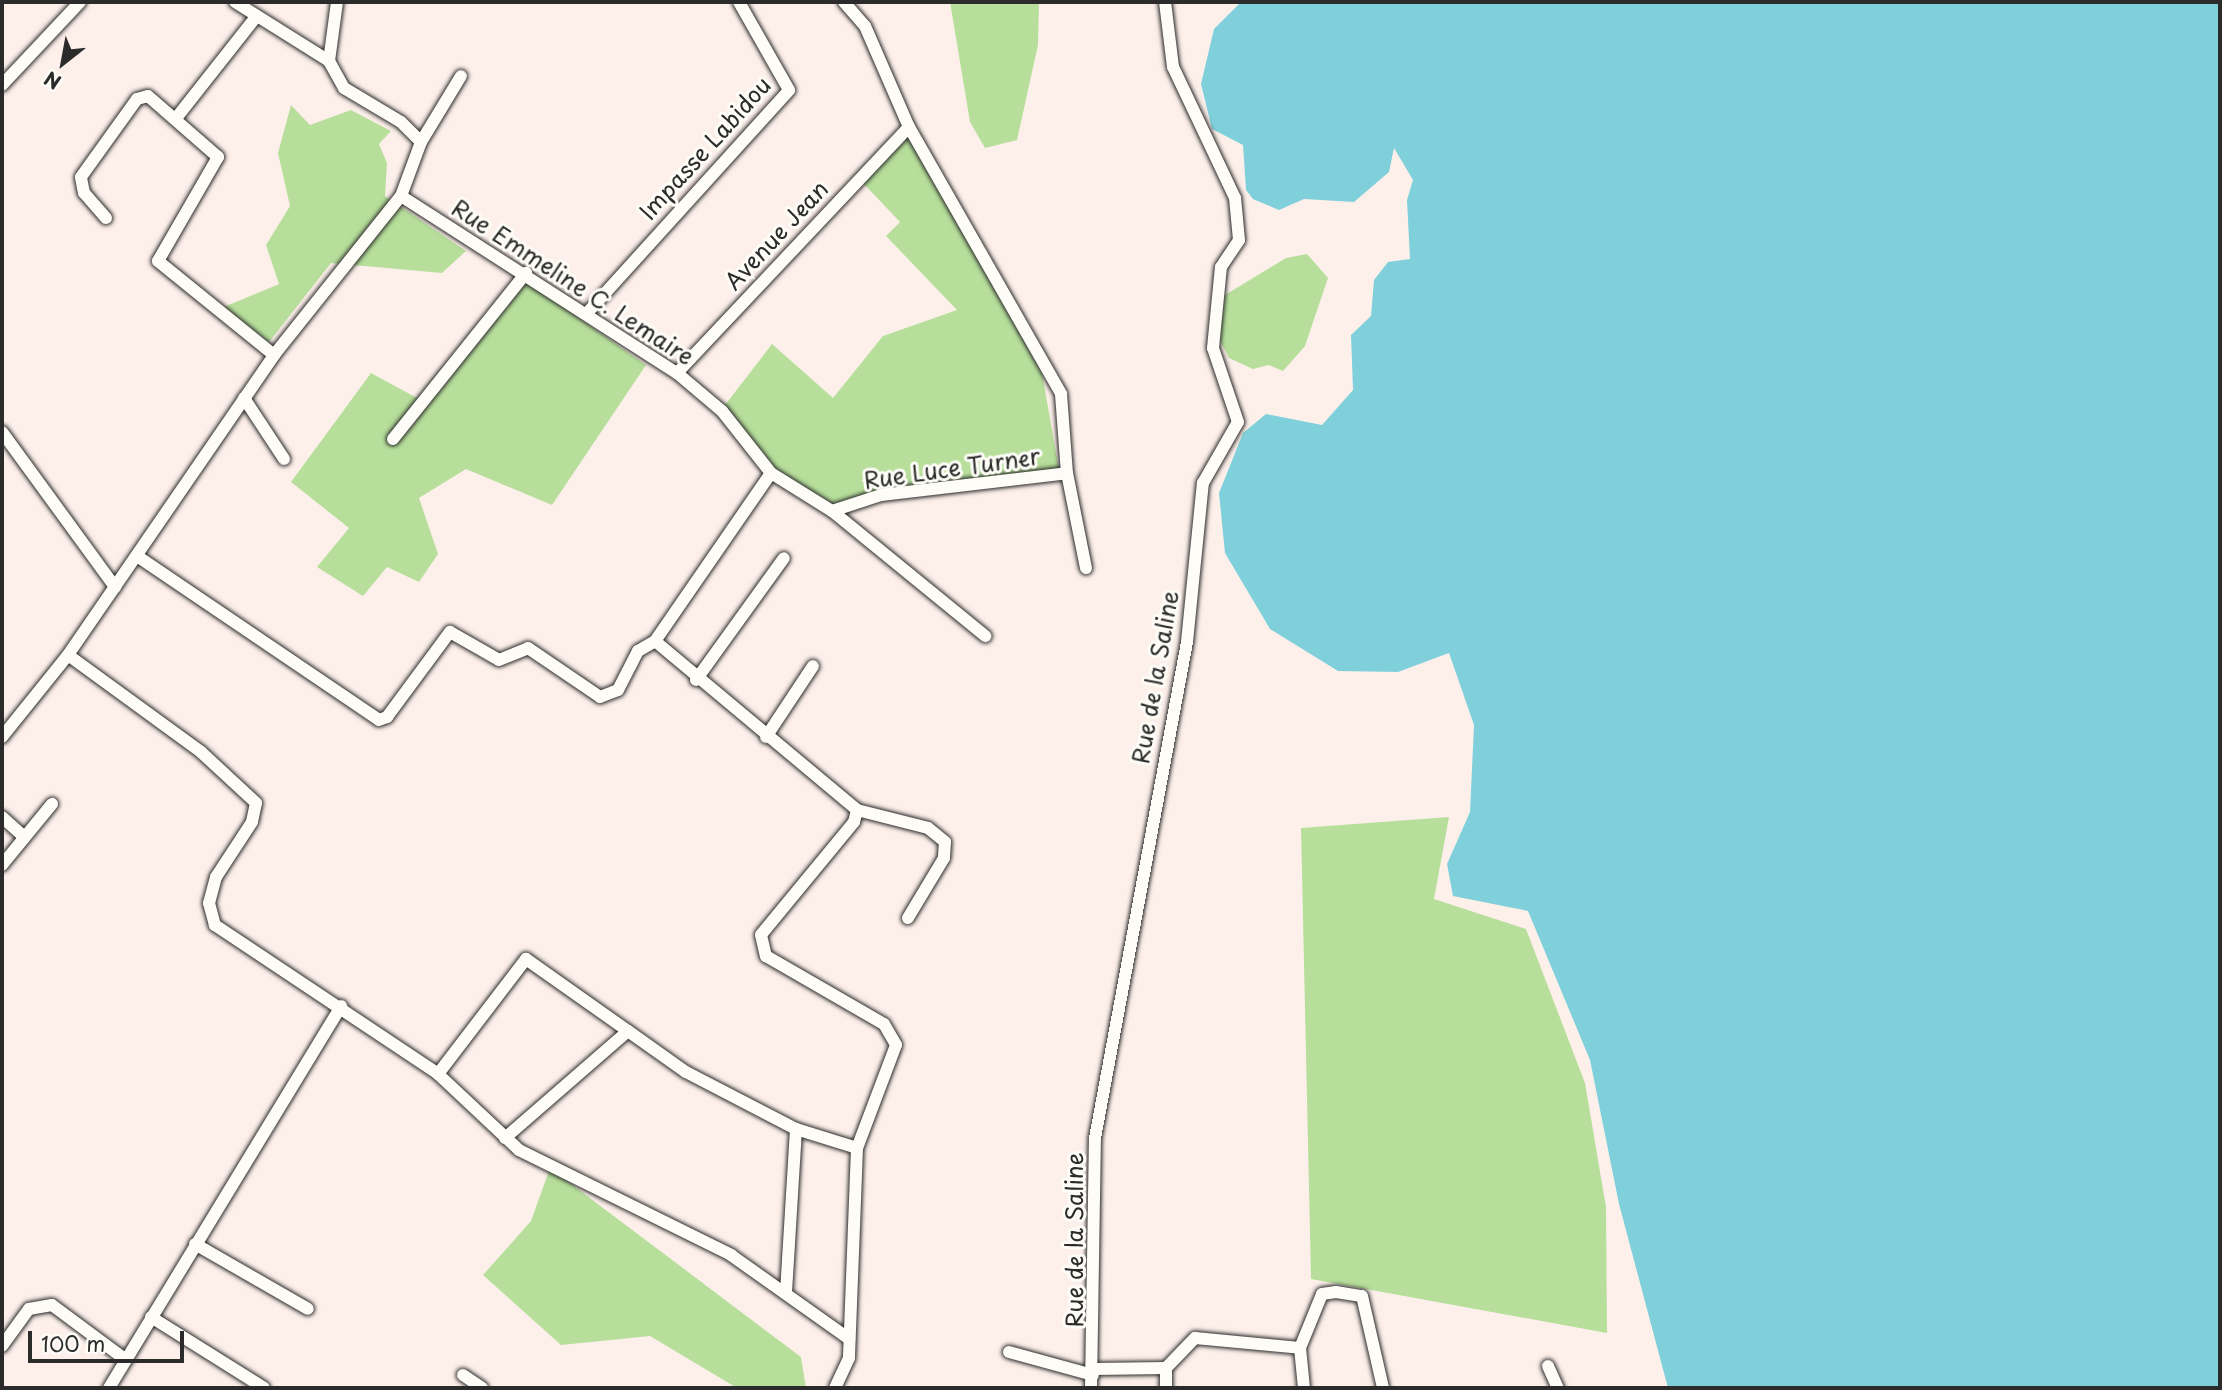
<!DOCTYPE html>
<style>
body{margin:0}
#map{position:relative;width:2222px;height:1390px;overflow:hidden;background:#fdf0eb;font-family:"Playpen Sans",sans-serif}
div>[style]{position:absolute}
.green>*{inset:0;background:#b7df9b}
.water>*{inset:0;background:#80d0db}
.roads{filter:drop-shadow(0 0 2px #2b2b2b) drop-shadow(0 0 2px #2b2b2b)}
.minor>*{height:12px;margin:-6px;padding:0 6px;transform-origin:6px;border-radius:6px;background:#fdfcf7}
span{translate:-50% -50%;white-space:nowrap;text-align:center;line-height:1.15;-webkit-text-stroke:6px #fdfcf7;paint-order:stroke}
.street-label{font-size:23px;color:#2b2b2b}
.frame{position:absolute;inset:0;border:4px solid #2b2b2b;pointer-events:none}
.north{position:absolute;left:28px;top:28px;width:70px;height:70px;-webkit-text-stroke:5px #fdfcf7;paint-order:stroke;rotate:211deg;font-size:19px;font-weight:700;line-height:28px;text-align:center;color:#2b2b2b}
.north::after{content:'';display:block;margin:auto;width:24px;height:32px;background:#2b2b2b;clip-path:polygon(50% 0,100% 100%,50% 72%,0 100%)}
.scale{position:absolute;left:28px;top:1331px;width:156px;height:32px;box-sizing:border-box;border:4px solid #2b2b2b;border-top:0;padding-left:9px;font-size:21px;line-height:24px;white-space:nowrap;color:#2b2b2b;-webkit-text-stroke:5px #fdfcf7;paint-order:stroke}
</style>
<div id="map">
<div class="green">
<div style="clip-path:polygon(950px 2px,1039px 2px,1038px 45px,1017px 140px,985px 148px,970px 122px)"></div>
<div style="clip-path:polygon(291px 105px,310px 125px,351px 110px,391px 131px,379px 144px,387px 163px,385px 196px,466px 251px,442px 273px,331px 263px,269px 342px,224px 307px,279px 284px,266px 245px,290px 206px,278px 153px)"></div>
<div style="clip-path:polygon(909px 134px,1042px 373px,1059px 470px,831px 506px,766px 463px,725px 405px,772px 344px,833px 398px,883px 336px,957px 310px,886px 236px,900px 222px,861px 181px)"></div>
<div style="clip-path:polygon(1307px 254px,1328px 278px,1305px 346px,1283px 371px,1269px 365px,1253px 369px,1229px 358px,1217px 335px,1225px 295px,1286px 258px)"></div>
<div style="clip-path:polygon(517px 275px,646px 365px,552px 505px,466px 469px,419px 498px,438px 554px,419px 582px,387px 567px,363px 596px,317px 567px,349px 528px,291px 482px,371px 373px,417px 398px)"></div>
<div style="clip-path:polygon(1449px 817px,1434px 899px,1526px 929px,1585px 1083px,1606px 1207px,1607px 1333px,1311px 1279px,1301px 828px)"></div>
<div style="clip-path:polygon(550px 1168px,801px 1357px,806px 1388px,737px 1388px,650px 1336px,561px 1345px,483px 1275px,531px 1221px)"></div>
</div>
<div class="water">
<div style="clip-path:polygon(1241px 2px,2220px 2px,2220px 1388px,1668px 1388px,1619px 1204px,1590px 1060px,1528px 911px,1453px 896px,1447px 864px,1470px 812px,1474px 725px,1449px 653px,1398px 672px,1338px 671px,1270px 629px,1225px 553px,1219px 493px,1243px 433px,1266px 414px,1322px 425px,1353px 390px,1351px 335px,1371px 316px,1374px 280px,1388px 262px,1410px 259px,1407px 200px,1413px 180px,1394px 148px,1389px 172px,1354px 202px,1304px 199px,1279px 210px,1253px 199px,1246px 190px,1243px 145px,1212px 129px,1201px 84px,1214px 29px)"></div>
</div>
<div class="roads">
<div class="minor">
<div style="left:235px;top:2px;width:111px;rotate:32.1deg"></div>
<div style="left:337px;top:2px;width:60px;rotate:97.7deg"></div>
<div style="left:329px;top:61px;width:31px;rotate:61deg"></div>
<div style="left:344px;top:88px;width:66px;rotate:30.8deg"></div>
<div style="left:401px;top:122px;width:28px;rotate:45deg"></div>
<div style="left:844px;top:2px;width:32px;rotate:49deg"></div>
<div style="left:865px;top:26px;width:110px;rotate:66.5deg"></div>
<div style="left:909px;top:127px;width:307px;rotate:60.3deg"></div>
<div style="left:1061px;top:394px;width:79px;rotate:85.7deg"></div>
<div style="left:1067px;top:473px;width:97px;rotate:78.7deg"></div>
<div style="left:2px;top:85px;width:114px;rotate:-46.8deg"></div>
<div style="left:177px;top:117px;width:127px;rotate:-51.7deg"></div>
<div style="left:401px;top:196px;width:328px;rotate:32.7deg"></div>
<div style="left:677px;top:373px;width:59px;rotate:40.2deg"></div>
<div style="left:722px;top:411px;width:79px;rotate:51.7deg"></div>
<div style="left:771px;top:473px;width:204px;rotate:124.6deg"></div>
<div style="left:655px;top:641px;width:263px;rotate:39.9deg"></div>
<div style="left:857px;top:810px;width:12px;rotate:104deg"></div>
<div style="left:854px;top:822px;width:146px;rotate:129.5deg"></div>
<div style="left:761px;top:935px;width:22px;rotate:77deg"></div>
<div style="left:766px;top:956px;width:136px;rotate:30deg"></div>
<div style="left:884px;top:1024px;width:24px;rotate:60deg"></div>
<div style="left:896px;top:1045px;width:110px;rotate:110.7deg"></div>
<div style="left:857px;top:1148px;width:210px;rotate:92.2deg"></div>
<div style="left:849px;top:1358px;width:33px;rotate:115deg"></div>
<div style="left:106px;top:218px;width:33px;rotate:-131deg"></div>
<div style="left:84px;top:193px;width:16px;rotate:-101deg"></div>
<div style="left:81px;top:177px;width:96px;rotate:-54.3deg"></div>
<div style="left:137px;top:99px;width:11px;rotate:-15deg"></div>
<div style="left:148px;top:96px;width:93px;rotate:41.1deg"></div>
<div style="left:218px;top:157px;width:120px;rotate:120deg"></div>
<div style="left:158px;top:261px;width:149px;rotate:39deg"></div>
<div style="left:588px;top:312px;width:299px;rotate:-47.8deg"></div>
<div style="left:789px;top:90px;width:101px;rotate:-119.6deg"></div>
<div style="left:677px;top:373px;width:338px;rotate:-46.7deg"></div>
<div style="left:244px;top:398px;width:73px;rotate:56.7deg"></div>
<div style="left:2px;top:432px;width:192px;rotate:53.9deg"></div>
<div style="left:393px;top:439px;width:213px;rotate:-51.3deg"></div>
<div style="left:771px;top:473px;width:72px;rotate:31.9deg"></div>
<div style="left:832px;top:511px;width:52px;rotate:-18.1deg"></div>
<div style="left:881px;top:495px;width:187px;rotate:-6.7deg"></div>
<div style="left:832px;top:511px;width:198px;rotate:39.2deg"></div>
<div style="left:137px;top:556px;width:292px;rotate:34.1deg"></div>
<div style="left:379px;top:720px;width:9px;rotate:-21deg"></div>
<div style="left:387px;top:717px;width:106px;rotate:-53.5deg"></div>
<div style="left:450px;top:632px;width:56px;rotate:29.7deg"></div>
<div style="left:499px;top:660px;width:31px;rotate:-22deg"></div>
<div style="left:528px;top:648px;width:87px;rotate:34.2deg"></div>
<div style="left:600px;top:697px;width:19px;rotate:-21deg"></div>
<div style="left:618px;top:690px;width:44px;rotate:-62.9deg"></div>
<div style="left:638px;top:651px;width:20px;rotate:-30deg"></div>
<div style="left:68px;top:655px;width:165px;rotate:36.1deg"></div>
<div style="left:201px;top:752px;width:75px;rotate:42.8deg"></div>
<div style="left:256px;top:803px;width:19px;rotate:102deg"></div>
<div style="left:252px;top:822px;width:66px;rotate:123.2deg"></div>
<div style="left:216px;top:877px;width:27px;rotate:105deg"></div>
<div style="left:209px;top:903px;width:23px;rotate:75deg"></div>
<div style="left:215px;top:925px;width:268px;rotate:33.7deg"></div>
<div style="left:438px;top:1074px;width:111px;rotate:43.2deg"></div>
<div style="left:519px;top:1150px;width:237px;rotate:26.3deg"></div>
<div style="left:731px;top:1255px;width:145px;rotate:35.4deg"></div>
<div style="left:696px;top:680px;width:150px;rotate:-54.2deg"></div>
<div style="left:2px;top:737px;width:105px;rotate:-51.2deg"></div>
<div style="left:68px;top:655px;width:364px;rotate:-55.5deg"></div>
<div style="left:274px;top:355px;width:203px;rotate:-51.4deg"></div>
<div style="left:401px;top:196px;width:58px;rotate:-69.7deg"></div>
<div style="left:421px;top:142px;width:77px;rotate:-58.8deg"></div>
<div style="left:766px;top:737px;width:85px;rotate:-56.5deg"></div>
<div style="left:857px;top:810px;width:73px;rotate:14.2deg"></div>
<div style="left:928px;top:828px;width:22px;rotate:39deg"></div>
<div style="left:945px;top:842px;width:16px;rotate:94deg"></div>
<div style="left:944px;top:858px;width:70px;rotate:121deg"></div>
<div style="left:2px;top:817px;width:30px;rotate:42deg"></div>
<div style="left:2px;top:865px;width:79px;rotate:-50.7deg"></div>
<div style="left:438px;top:1074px;width:145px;rotate:-52.6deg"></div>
<div style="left:526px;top:959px;width:125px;rotate:35.2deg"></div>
<div style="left:796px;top:1129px;width:64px;rotate:17.3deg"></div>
<div style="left:505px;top:1138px;width:163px;rotate:-41deg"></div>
<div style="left:628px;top:1031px;width:71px;rotate:35.3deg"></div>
<div style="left:686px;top:1072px;width:124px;rotate:27.4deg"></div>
<div style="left:796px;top:1129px;width:164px;rotate:93.5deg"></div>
<div style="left:195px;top:1244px;width:130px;rotate:29.9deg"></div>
<div style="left:151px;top:1317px;width:133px;rotate:32.1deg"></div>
<div style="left:2px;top:1346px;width:46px;rotate:-53.9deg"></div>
<div style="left:29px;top:1309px;width:23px;rotate:-10deg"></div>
<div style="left:52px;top:1305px;width:92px;rotate:36.6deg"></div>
<div style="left:1009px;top:1352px;width:87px;rotate:15.3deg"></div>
<div style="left:1548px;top:1366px;width:24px;rotate:66deg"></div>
<div style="left:1094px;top:1369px;width:72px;rotate:-0.8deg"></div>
<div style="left:463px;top:1375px;width:23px;rotate:34deg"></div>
<div style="left:109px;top:1388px;width:447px;rotate:-58.7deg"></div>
<div style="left:1091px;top:1388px;width:250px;rotate:-89.1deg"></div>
<div style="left:1095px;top:1138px;width:504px;rotate:-79.49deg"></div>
<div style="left:1187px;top:642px;width:160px;rotate:-84.3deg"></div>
<div style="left:1203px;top:483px;width:70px;rotate:-60.2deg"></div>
<div style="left:1238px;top:422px;width:78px;rotate:-108.7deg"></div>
<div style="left:1213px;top:348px;width:81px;rotate:-84.4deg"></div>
<div style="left:1221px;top:267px;width:32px;rotate:-56deg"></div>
<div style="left:1239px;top:240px;width:42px;rotate:-95.4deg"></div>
<div style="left:1235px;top:198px;width:145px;rotate:-115.3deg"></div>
<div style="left:1173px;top:67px;width:65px;rotate:-97deg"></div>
<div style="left:1166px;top:1388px;width:20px;rotate:-90deg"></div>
<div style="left:1166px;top:1368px;width:42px;rotate:-46deg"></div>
<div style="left:1195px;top:1338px;width:105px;rotate:5.4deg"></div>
<div style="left:1304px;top:1388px;width:40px;rotate:-95.7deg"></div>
<div style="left:1300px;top:1348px;width:58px;rotate:-67.8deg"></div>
<div style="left:1322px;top:1294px;width:14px;rotate:-8deg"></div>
<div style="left:1336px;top:1292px;width:26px;rotate:9deg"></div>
<div style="left:1362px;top:1296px;width:94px;rotate:77.1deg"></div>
</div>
</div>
<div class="street-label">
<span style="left:705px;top:148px;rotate:-48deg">Impasse Labidou</span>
<span style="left:776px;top:235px;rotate:-47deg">Avenue Jean</span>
<span style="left:573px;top:282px;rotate:33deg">Rue Emmeline C. Lemaire</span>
<span style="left:952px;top:468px;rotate:-8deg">Rue Luce Turner</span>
<span style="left:1155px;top:677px;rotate:-80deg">Rue de la Saline</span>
<span style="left:1074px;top:1240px;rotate:-90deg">Rue de la Saline</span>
</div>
<div class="frame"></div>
<div class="north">N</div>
<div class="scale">100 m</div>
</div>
